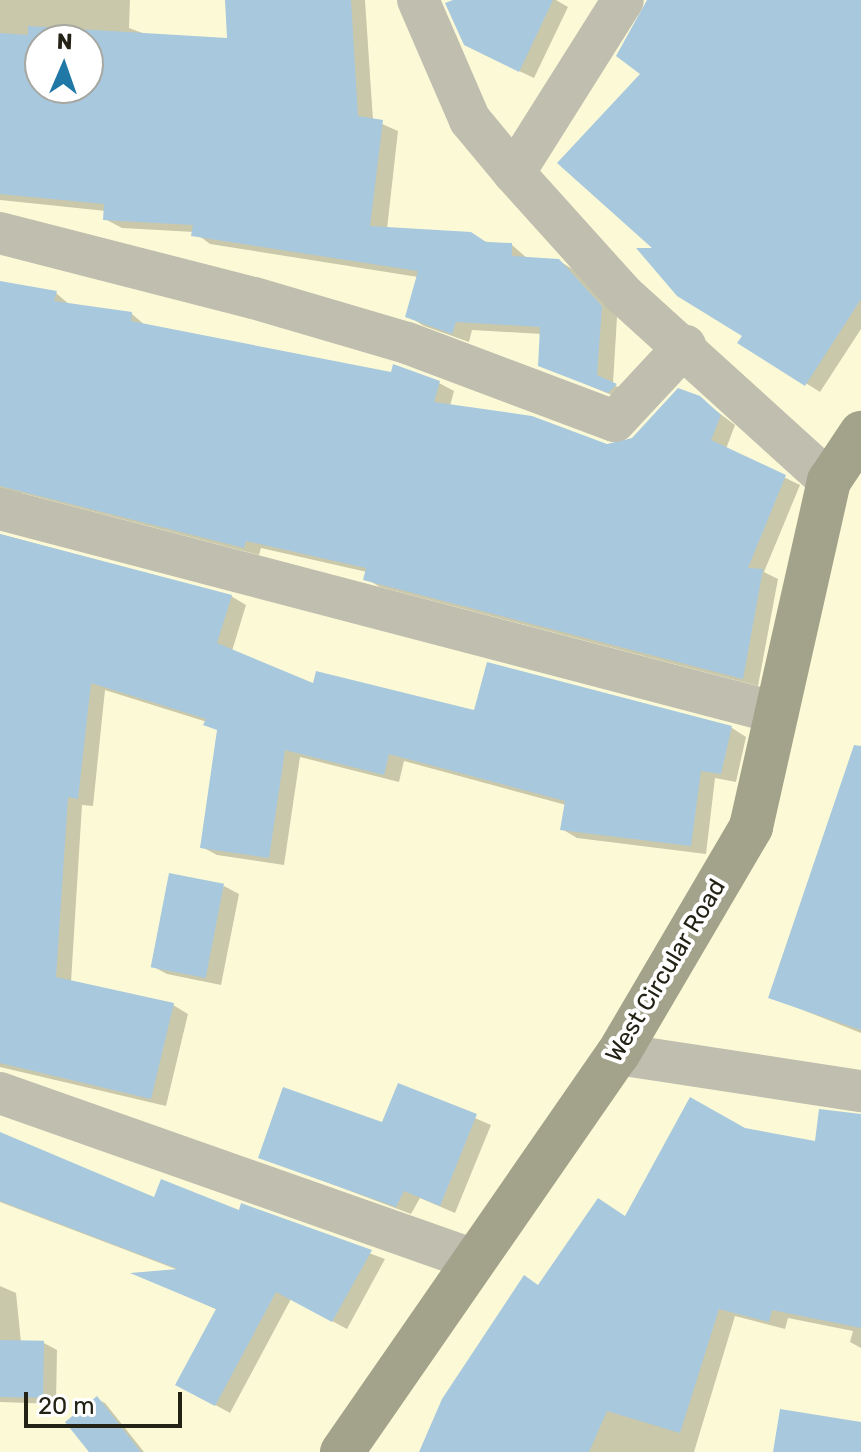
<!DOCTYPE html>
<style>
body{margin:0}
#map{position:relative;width:861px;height:1452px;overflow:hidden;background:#fcfad6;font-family:Rubik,sans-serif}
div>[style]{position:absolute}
.shadow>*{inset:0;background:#0003}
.building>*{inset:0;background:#a8c8de;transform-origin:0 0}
.street>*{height:42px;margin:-21px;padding:0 21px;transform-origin:21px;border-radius:21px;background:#bfbeaf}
.secondary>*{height:44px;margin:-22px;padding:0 22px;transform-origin:22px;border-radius:22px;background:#a3a28b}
span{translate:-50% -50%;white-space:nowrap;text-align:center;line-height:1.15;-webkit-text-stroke:8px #fff;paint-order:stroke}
.street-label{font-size:24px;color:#232215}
.north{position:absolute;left:24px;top:24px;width:80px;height:80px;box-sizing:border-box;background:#fff;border:2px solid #a7a7a1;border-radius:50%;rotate:2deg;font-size:22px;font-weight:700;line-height:32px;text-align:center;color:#232215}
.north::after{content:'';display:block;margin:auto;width:28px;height:36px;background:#2078a7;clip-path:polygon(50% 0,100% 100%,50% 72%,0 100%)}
.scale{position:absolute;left:24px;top:1392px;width:158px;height:36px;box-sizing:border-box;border:4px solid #232215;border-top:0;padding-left:10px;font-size:24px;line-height:28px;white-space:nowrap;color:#232215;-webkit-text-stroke:6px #fff;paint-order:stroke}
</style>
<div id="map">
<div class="shadow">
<div style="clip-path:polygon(evenodd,0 0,130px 0,129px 28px,153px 37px,230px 40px,227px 0,365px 0,373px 120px,398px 131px,387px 229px,512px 245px,528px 259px,559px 261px,576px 271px,617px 317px,613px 384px,631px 395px,626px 401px,540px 365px,542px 334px,472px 330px,469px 342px,424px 326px,408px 316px,418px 277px,210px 244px,194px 232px,122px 228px,105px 219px,106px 211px,0 200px,0 0,40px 40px,88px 40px,88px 88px,40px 88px,40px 40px)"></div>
<div style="clip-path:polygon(534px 0,556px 0,568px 7px,534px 78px,481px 53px)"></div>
<div style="clip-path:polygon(647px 0,861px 0,861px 329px,820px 392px,740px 342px,745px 335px,657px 250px,643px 74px)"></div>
<div style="clip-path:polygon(0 283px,56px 293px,70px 305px,132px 314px,146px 326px,439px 383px,454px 391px,450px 406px,607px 446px,633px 440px,699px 398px,735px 425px,726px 449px,800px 485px,764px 572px,778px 579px,758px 686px,380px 587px,365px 578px,367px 572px,261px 548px,259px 555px,22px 493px,0 499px)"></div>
<div style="clip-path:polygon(0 534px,231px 596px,246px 605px,232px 651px,315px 685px,475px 712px,732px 728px,746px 737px,736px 782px,715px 778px,706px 854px,577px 838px,562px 829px,566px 805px,404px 761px,399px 782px,300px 757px,284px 865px,217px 855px,202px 847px,219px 731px,207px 722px,105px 690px,93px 806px,82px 805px,71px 982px,173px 1005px,188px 1014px,166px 1106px,0 1067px)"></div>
<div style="clip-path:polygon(861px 769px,861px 1033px,770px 997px)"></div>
<div style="clip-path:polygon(224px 886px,239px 894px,221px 985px,167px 974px,152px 966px)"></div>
<div style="clip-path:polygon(399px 1085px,491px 1125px,455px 1213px,420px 1198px,411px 1214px,260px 1157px,383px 1125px)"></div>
<div style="clip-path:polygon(861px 1115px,861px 1348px,850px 1342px,853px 1331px,788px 1318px,785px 1329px,735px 1316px,694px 1452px,422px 1452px,539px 1287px,626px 1217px,744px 1130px,817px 1144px)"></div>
<div style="clip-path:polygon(0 1136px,155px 1199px,240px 1212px,242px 1206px,385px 1259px,347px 1329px,291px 1299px,230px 1413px,192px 1392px,218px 1310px,137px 1274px,181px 1271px,0 1202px)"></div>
<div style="clip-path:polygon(0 1286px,16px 1293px,21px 1342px,44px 1343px,57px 1350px,56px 1404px,0 1402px)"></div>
<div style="clip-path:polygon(97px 1399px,105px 1403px,144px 1452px,92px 1452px)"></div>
</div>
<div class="building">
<div style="clip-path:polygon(evenodd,225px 0,351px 0,358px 116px,383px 120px,370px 226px,471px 232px,486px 242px,512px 243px,512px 256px,559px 259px,602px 306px,597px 375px,617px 384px,608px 393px,538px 366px,540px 327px,456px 322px,452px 334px,405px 317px,418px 271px,191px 236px,193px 225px,103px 220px,104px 204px,0 194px,0 33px,28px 35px,28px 26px,227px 38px,225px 0,40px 40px,88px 40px,88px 88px,40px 88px,40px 40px)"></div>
<div style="clip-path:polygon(453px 0,553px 0,519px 72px,464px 45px,445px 3px)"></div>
<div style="clip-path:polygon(647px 0,861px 0,861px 299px,805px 386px,737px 343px,742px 336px,677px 296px,636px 248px,652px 248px,557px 163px,640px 74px,616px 56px)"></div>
<div style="clip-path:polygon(0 281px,57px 291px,54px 301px,132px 312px,131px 321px,391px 372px,393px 364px,440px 381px,434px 402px,532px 416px,607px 444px,632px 438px,678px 388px,700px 396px,721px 415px,711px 440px,786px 475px,748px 568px,763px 569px,743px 679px,363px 580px,366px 568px,246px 541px,244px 548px,0 486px)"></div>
<div style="clip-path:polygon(0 534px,232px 595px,217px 643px,313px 683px,316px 671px,474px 710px,487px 662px,732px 726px,721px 774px,701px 771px,691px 846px,560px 830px,565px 801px,389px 754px,384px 775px,285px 750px,269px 858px,200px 848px,217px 730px,203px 725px,206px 719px,91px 683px,78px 799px,68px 797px,56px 977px,174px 1003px,151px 1099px,0 1063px)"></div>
<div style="clip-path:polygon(854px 745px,861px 746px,861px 1030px,768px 998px)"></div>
<div style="left:169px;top:873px;width:56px;height:96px;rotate:11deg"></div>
<div style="clip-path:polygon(398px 1083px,477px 1114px,440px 1206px,404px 1191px,396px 1207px,258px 1158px,283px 1087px,382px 1122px)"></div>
<div style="clip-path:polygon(690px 1097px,745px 1128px,815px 1141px,819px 1109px,861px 1114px,861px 1328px,772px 1310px,769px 1322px,719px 1309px,680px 1433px,607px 1411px,589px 1452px,419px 1452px,442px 1399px,524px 1275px,538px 1285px,598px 1198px,625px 1216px)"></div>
<div style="clip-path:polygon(0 1132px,154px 1197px,161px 1179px,239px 1210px,241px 1203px,372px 1250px,332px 1322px,276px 1292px,215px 1406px,175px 1385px,216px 1309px,130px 1273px,178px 1269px,0 1201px)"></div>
<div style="left:0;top:1340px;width:44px;height:57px;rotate:1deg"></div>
<div style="clip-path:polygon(97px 1396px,141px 1452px,89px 1452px,65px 1422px)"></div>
<div style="clip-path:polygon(780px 1409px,861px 1422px,861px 1452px,773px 1452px)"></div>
</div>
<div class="street">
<div style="left:418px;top:0;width:131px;rotate:66.6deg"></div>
<div style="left:470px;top:120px;width:69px;rotate:50.3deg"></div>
<div style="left:514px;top:173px;width:164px;rotate:48deg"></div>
<div style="left:624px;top:295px;width:277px;rotate:42.2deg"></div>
<div style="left:514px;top:173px;width:204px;rotate:-57.8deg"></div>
<div style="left:0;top:233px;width:262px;rotate:14.4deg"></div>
<div style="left:254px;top:298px;width:159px;rotate:16.4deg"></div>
<div style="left:407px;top:343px;width:222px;rotate:20.6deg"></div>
<div style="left:615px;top:421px;width:103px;rotate:-47deg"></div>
<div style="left:0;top:509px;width:803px;rotate:14.71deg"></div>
<div style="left:618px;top:1054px;width:246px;rotate:8.7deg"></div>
<div style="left:0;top:1093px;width:503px;rotate:19.41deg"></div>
</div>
<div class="secondary">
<div style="left:342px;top:1452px;width:484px;rotate:-55.3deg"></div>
<div style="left:618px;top:1054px;width:263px;rotate:-59.6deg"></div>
<div style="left:751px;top:827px;width:355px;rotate:-77.3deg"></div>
<div style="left:829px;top:481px;width:58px;rotate:-56.3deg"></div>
</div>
<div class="street-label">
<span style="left:666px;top:971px;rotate:-59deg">West Circular Road</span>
</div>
<div class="north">N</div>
<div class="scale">20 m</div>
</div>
